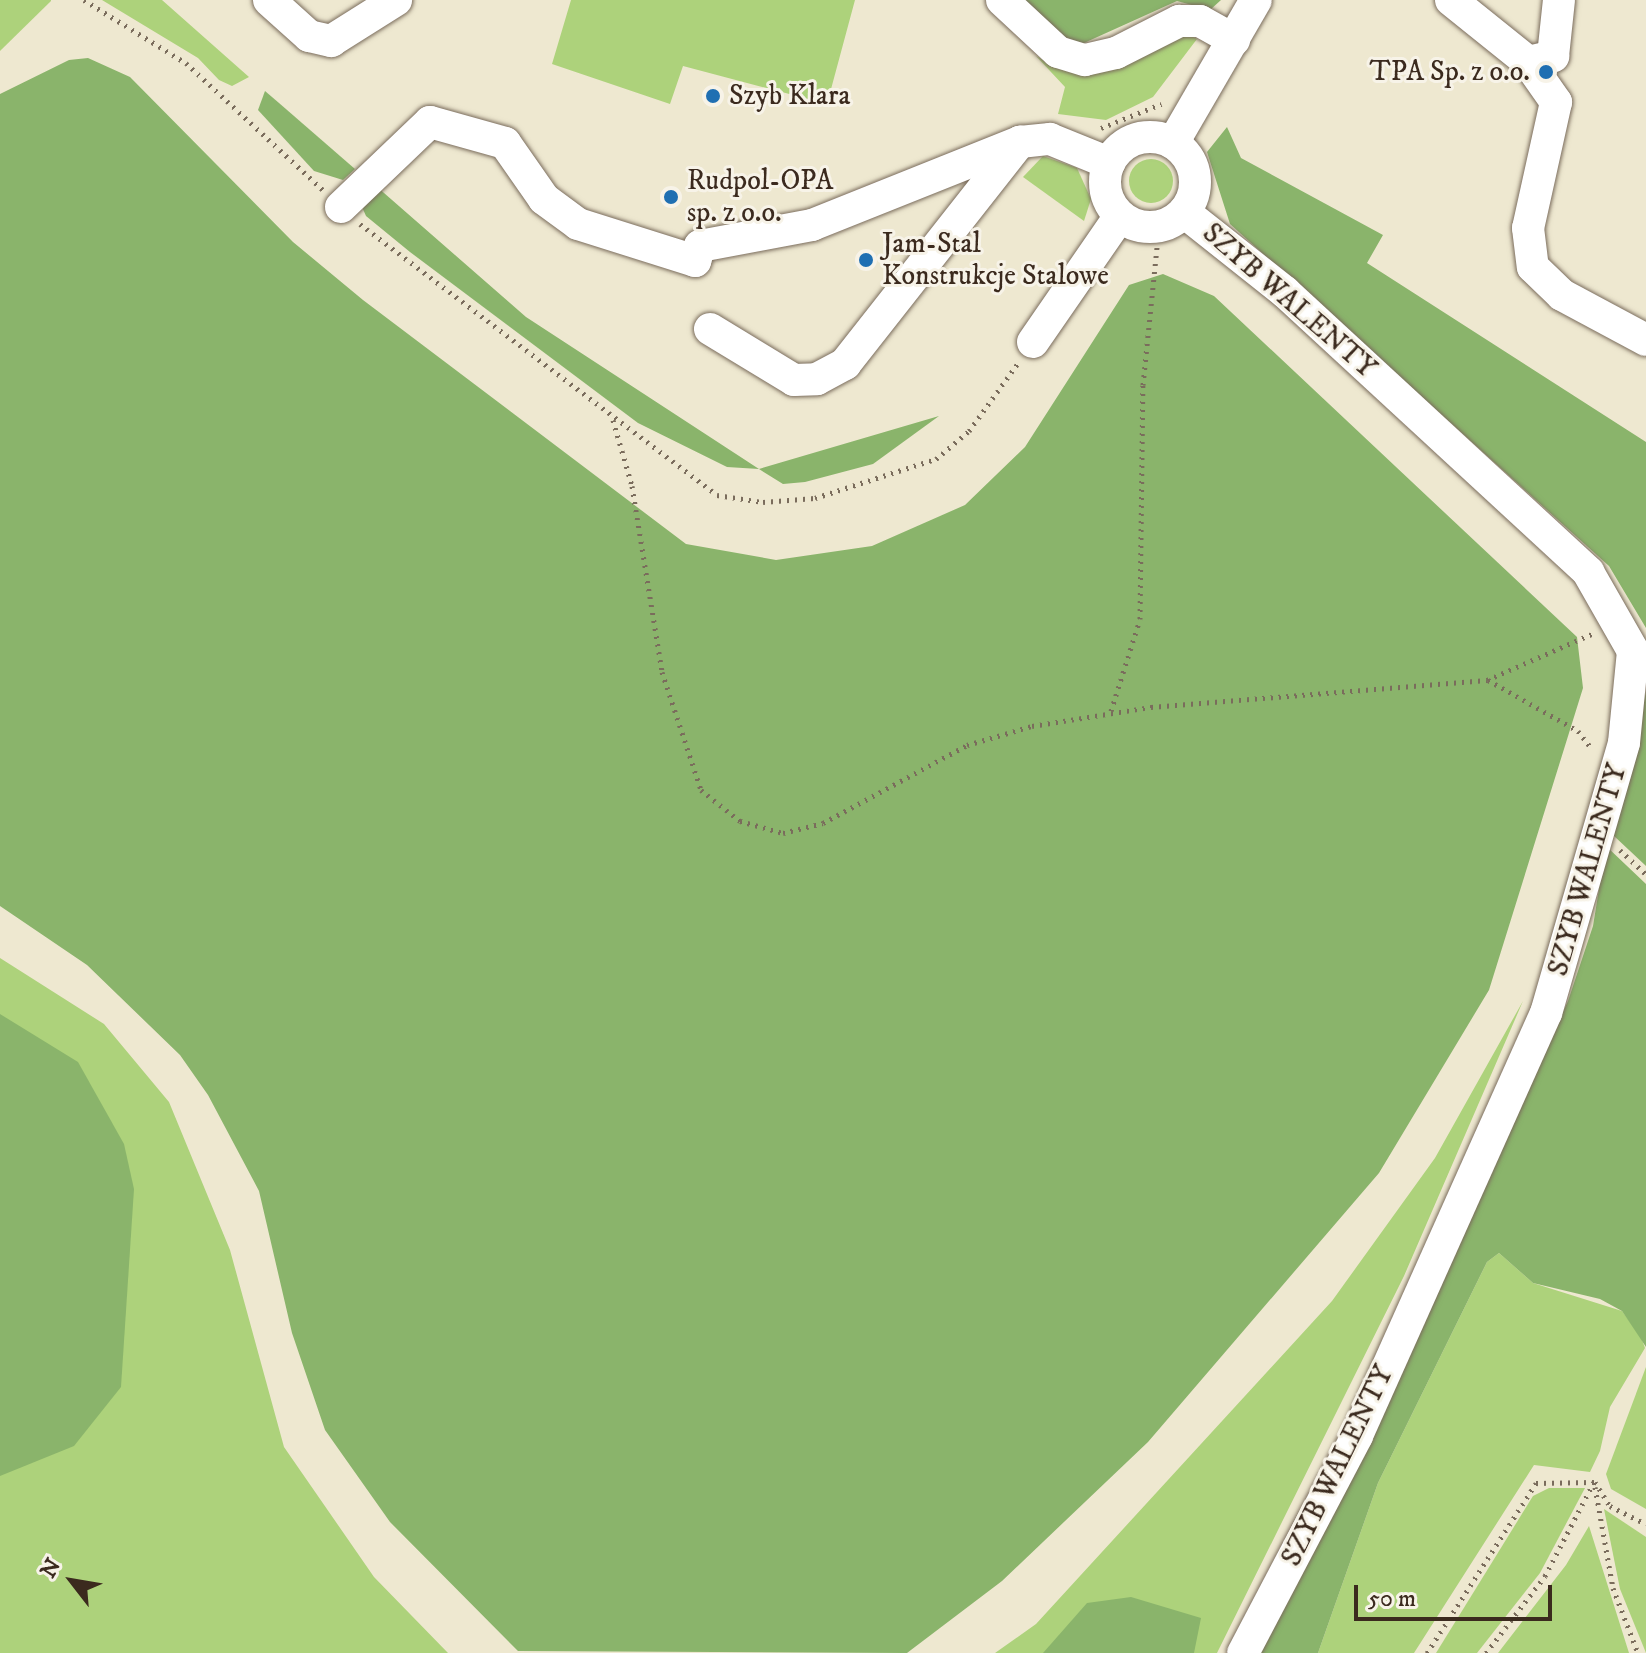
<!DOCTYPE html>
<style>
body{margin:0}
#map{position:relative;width:1646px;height:1653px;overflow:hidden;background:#eee8d0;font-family:"IM FELL DW Pica",serif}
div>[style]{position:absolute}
.green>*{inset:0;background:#add27b}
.round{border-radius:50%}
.forest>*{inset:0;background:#8ab46b}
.path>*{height:5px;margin-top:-2.5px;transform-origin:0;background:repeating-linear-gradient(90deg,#7a6c5c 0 2px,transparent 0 8px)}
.roads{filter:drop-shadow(0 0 2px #7a6c5c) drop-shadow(0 0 2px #7a6c5c)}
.minor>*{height:32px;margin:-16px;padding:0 16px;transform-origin:16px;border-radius:16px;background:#fff}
.minor>.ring{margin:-16px;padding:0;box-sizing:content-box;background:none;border:32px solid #fff;border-radius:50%}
.dots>*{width:22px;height:22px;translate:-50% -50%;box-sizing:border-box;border:4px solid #f7f3e8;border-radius:50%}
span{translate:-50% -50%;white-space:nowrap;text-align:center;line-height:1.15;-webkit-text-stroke:6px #f7f3e8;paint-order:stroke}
.poi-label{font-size:28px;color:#3b2a1e}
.right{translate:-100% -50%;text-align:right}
.left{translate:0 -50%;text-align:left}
.street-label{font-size:28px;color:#3b2a1e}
.north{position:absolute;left:32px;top:1541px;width:80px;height:80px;-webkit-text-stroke:6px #f7f3e8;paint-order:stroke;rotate:301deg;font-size:22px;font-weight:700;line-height:32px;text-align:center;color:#3b2a1e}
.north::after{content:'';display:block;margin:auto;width:28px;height:36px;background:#3b2a1e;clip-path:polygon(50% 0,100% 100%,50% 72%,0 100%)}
.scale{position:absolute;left:1354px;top:1585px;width:198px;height:36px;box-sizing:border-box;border:4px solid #3b2a1e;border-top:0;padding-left:10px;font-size:24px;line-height:28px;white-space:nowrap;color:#3b2a1e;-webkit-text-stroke:6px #f7f3e8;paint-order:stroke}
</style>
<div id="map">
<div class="green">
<div style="clip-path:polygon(0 0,51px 0,51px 1px,0 51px)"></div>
<div style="clip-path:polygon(102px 0,162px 0,249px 77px,232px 86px,219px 80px,198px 58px)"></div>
<div style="clip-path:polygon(571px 0,855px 0,827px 104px,683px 66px,670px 104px,552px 64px)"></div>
<div style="clip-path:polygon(1187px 34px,1197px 39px,1153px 97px,1106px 120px,1058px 114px,1065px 87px,1036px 56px,1060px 69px)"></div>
<div style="clip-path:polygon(1043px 156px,1077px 168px,1091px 199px,1084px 221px,1023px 177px)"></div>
<div class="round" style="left:1129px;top:159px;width:44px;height:44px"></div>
<div style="clip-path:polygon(0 958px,104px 1024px,169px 1102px,230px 1250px,284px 1447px,374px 1577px,448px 1653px,0 1653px)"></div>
<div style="clip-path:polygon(1523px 1001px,1404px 1276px,1217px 1653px,995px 1653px,1036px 1624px,1332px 1301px,1435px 1158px)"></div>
<div style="clip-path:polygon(1499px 1253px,1533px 1283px,1622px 1311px,1641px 1337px,1645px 1348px,1610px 1407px,1600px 1451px,1590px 1472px,1534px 1465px,1414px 1653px,1318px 1653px,1378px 1483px,1487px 1262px)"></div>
<div style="clip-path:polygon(1646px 1367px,1646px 1509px,1611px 1489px,1606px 1474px)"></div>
<div style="clip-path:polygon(1549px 1488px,1585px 1488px,1540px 1573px,1477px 1653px,1436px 1653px,1533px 1496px)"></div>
<div style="clip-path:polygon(1604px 1509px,1646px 1537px,1646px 1653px,1620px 1589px)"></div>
<div style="clip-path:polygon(1589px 1526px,1629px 1653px,1498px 1653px,1566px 1565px)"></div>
</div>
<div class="forest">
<div style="clip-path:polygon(1020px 0,1221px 0,1210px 10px,1177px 1px,1084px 43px,1069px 41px)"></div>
<div style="clip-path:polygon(88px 58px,130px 77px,293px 242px,363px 300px,686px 544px,776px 560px,872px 546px,965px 505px,1025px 447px,1129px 285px,1163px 274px,1214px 296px,1577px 637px,1583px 688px,1489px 990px,1379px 1173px,1148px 1442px,1002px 1581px,907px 1653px,518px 1651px,390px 1522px,325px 1430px,292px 1333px,259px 1191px,208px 1095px,180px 1055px,87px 965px,0 906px,0 94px,69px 60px)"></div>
<div style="clip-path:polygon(265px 91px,279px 103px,355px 169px,343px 180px,314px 171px,258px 110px)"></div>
<div style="clip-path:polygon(1227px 127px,1241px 158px,1383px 235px,1367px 263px,1646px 442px,1646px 628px,1609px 566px,1230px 224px,1207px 152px)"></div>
<div style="clip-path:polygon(376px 186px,526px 317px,759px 469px,939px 416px,873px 464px,805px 482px,783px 484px,759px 469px,727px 467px,638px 423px,410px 252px,366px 216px,362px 207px)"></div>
<div style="clip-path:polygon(1646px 692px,1646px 866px,1613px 835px)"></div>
<div style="clip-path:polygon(1606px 846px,1646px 884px,1646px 1347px,1622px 1311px,1600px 1299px,1533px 1283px,1499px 1253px,1487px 1262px,1378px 1483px,1318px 1653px,1258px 1653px,1338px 1502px,1568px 1001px,1593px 926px)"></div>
<div style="clip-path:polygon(0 1014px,78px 1062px,124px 1144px,134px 1189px,121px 1387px,74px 1446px,0 1476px)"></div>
<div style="clip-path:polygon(1131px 1597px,1201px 1618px,1194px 1653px,1043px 1653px,1087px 1603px)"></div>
</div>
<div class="path">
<div style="left:84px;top:0;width:120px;rotate:31.7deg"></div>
<div style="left:186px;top:63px;width:187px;rotate:42.8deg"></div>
<div style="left:1101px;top:128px;width:65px;rotate:-21.8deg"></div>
<div style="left:360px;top:224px;width:448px;rotate:37.2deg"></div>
<div style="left:717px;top:495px;width:47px;rotate:8.7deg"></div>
<div style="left:763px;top:502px;width:52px;rotate:-4.4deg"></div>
<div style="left:815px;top:498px;width:127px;rotate:-17.9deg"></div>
<div style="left:936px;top:459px;width:43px;rotate:-40.3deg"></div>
<div style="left:969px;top:431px;width:84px;rotate:-54.2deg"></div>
<div style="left:613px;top:420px;width:69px;rotate:73.9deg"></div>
<div style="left:632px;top:486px;width:188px;rotate:80.8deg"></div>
<div style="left:662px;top:672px;width:124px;rotate:71.7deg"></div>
<div style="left:701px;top:790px;width:50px;rotate:38.5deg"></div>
<div style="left:740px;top:821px;width:45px;rotate:15.6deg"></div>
<div style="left:783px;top:833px;width:41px;rotate:-14deg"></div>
<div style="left:823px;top:823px;width:164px;rotate:-28.4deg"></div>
<div style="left:967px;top:745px;width:68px;rotate:-16.3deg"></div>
<div style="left:1032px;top:726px;width:121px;rotate:-9.1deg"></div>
<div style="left:1151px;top:707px;width:337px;rotate:-4.6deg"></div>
<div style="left:1487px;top:680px;width:115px;rotate:-23.7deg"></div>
<div style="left:1488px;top:680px;width:103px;rotate:29.5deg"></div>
<div style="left:1578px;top:731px;width:23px;rotate:52deg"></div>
<div style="left:1111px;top:711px;width:96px;rotate:-72.5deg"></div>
<div style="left:1140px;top:619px;width:234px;rotate:-89.3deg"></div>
<div style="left:1143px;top:385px;width:159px;rotate:-84.2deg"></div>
<div style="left:1620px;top:850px;width:35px;rotate:43deg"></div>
<div style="left:1595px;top:1482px;width:28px;rotate:58deg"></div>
<div style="left:1610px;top:1506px;width:40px;rotate:26.6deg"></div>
<div style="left:1595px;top:1487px;width:103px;rotate:79.9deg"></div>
<div style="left:1613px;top:1588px;width:70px;rotate:69deg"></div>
<div style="left:1427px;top:1653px;width:202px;rotate:-57.3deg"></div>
<div style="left:1536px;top:1483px;width:58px;rotate:-1deg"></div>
<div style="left:1486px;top:1653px;width:97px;rotate:-52.5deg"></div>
<div style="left:1545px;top:1576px;width:106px;rotate:-62.5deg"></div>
</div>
<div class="roads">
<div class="minor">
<div style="left:269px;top:0;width:54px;rotate:42deg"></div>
<div style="left:309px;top:36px;width:23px;rotate:13deg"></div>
<div style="left:331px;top:41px;width:77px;rotate:-32.2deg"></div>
<div style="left:1002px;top:0;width:76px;rotate:42.9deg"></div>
<div style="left:1058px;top:52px;width:28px;rotate:17deg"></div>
<div style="left:1085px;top:60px;width:32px;rotate:-13deg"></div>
<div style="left:1116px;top:53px;width:71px;rotate:-26.9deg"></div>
<div style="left:1179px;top:21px;width:21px"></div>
<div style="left:1200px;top:21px;width:39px;rotate:29deg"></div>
<div style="left:1451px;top:0;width:99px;rotate:38.8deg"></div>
<div style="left:1528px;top:62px;width:49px;rotate:55deg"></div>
<div style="left:1556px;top:102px;width:129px;rotate:102.5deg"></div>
<div style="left:1528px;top:228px;width:39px;rotate:83deg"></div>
<div style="left:1533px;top:267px;width:40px;rotate:44deg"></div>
<div style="left:1562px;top:295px;width:95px;rotate:28.2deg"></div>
<div style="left:1528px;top:62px;width:26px;rotate:-13deg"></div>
<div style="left:1553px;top:56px;width:56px;rotate:-83.9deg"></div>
<div class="ring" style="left:1105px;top:137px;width:58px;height:58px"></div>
<div style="left:1173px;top:143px;width:165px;rotate:-59.9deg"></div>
<div style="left:341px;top:207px;width:123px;rotate:-43.7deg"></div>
<div style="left:430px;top:122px;width:78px;rotate:15.6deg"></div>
<div style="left:505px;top:143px;width:68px;rotate:55.1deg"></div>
<div style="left:544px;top:199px;width:42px;rotate:36.3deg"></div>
<div style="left:578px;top:224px;width:123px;rotate:17.5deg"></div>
<div style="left:695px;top:261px;width:16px;rotate:-72deg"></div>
<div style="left:700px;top:246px;width:114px;rotate:-10.6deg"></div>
<div style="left:812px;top:225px;width:224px;rotate:-21.8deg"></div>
<div style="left:1020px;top:142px;width:30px;rotate:-6deg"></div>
<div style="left:1050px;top:139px;width:64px;rotate:22.1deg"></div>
<div style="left:1184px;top:212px;width:129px;rotate:38.4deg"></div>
<div style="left:1285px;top:292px;width:413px;rotate:42.7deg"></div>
<div style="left:1588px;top:572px;width:91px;rotate:60.3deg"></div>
<div style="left:1633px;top:651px;width:92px;rotate:95.6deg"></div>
<div style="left:1624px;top:743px;width:281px;rotate:106.1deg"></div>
<div style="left:1546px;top:1013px;width:463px;rotate:114.1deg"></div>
<div style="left:1357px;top:1436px;width:245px;rotate:117.7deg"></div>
<div style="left:710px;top:329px;width:98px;rotate:31.3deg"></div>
<div style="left:794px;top:380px;width:23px;rotate:-2deg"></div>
<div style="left:817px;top:379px;width:32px;rotate:-28deg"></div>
<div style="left:845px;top:364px;width:283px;rotate:-51.8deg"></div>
<div style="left:1033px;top:342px;width:153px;rotate:-55.4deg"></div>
</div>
</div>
<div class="dots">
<div style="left:1546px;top:72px;background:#1f6fb2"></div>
<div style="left:713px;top:96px;background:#1f6fb2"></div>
<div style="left:671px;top:197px;background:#1f6fb2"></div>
<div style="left:866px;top:260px;background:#1f6fb2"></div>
</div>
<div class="poi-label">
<span class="right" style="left:1530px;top:72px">TPA Sp. z o.o.</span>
<span class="left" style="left:729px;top:96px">Szyb Klara</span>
<span class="left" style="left:687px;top:197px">Rudpol-OPA<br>sp. z o.o.</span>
<span class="left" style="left:882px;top:260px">Jam-Stal<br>Konstrukcje Stalowe</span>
</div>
<div class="street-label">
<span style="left:1289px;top:301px;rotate:41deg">SZYB WALENTY</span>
<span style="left:1588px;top:870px;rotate:-74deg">SZYB WALENTY</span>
<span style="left:1338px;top:1466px;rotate:-64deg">SZYB WALENTY</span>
</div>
<div class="north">N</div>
<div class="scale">50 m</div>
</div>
